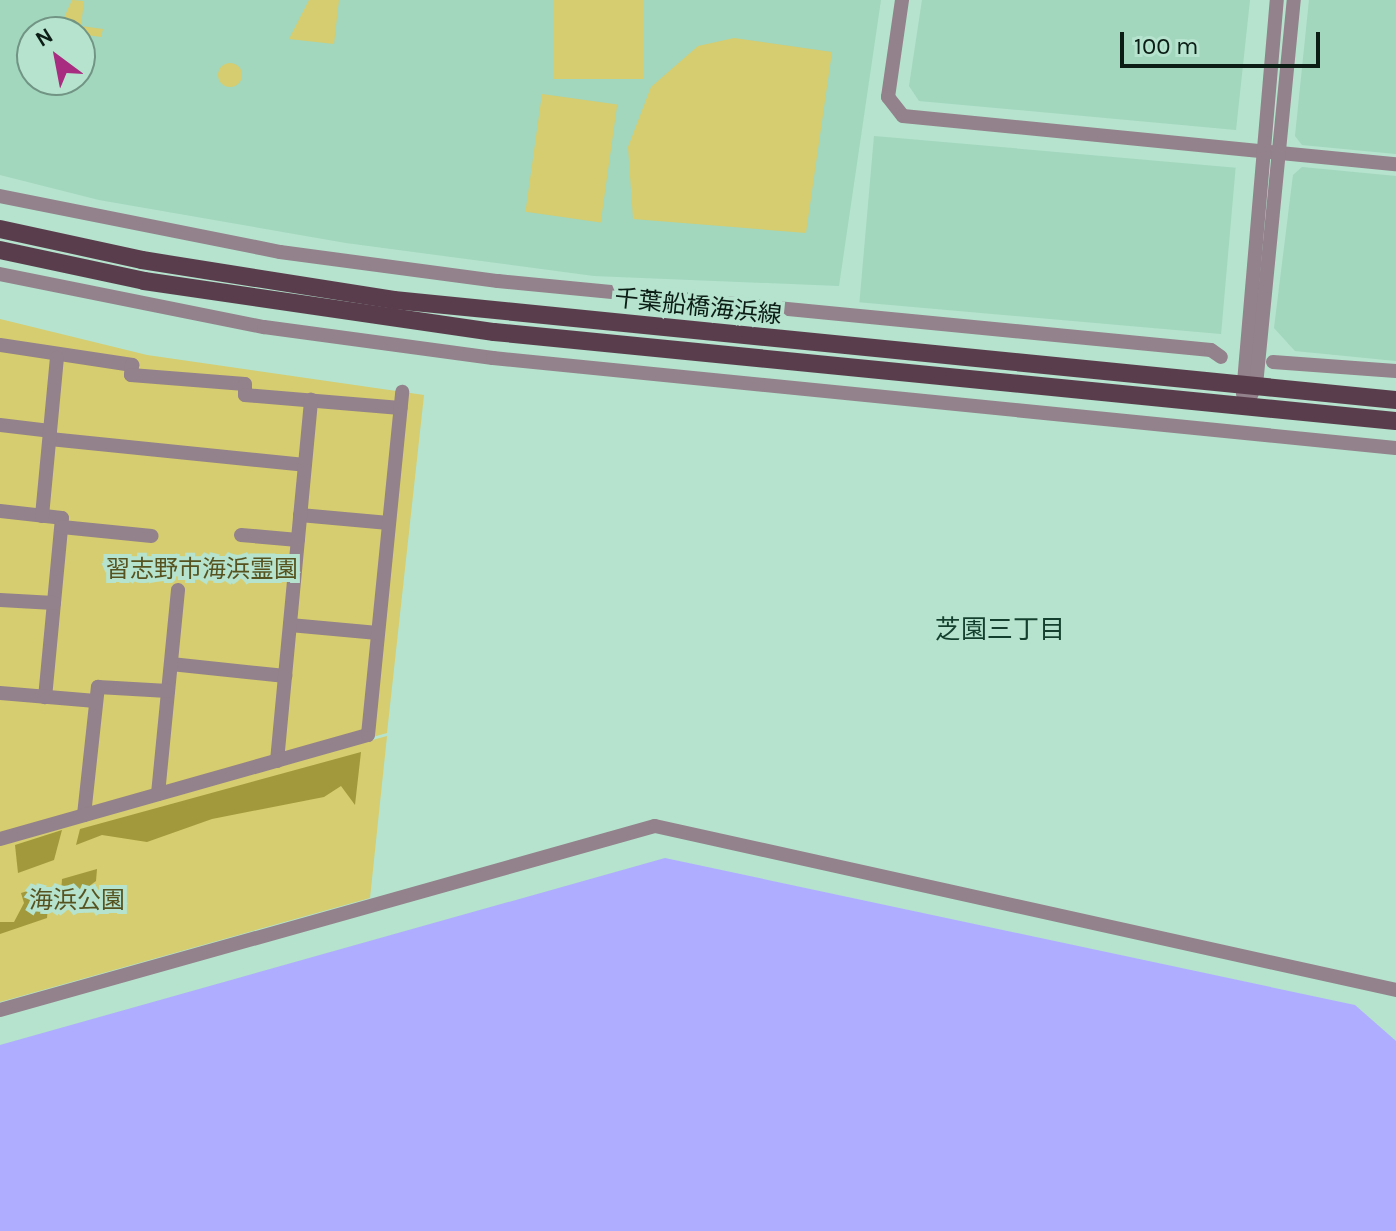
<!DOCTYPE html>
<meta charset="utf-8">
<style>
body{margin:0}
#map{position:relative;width:1396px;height:1231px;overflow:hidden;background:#b5e3cd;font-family:Karla,"Noto Sans JP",sans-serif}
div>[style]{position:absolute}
.built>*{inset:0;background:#a2d6bd;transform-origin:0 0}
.green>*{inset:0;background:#d5cd6f;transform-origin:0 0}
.round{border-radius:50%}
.forest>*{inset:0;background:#a1993b}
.water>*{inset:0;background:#afadff}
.minor>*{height:14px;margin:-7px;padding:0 7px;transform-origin:7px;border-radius:7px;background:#93818b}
.major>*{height:18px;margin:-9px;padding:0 9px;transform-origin:9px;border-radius:9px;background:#5a3d4d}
span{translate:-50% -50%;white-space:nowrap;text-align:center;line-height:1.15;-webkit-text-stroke:8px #b5e3cd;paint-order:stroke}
.street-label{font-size:24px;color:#0c1d16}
.park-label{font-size:24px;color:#575321}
.neighbourhood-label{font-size:26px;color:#143f2e}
.north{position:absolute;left:16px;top:16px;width:80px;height:80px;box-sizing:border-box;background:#b5e3cd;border:2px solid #719484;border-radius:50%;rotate:328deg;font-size:22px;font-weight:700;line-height:32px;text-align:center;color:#0c1d16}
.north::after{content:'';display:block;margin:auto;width:28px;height:36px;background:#a82c7f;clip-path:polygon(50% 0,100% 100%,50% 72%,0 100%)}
.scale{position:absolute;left:1120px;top:32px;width:200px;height:36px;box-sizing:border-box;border:4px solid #0c1d16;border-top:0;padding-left:10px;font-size:24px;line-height:28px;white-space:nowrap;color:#0c1d16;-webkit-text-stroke:6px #b5e3cd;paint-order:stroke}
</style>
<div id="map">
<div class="built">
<div style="clip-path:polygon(evenodd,0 0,881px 0,839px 286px,594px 276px,346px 243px,99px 200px,0 175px,0 0,32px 32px,80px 32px,80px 80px,32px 80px,32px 32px)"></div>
<div style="clip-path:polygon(922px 0,1250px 0,1236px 130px,919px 101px,909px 86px)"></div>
<div style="clip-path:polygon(1309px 0,1396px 0,1396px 154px,1302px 145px,1295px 136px)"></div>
<div style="left:874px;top:136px;width:363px;height:167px;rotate:5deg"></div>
<div style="clip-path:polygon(1302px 167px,1396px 176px,1396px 361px,1295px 351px,1274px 328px,1293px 175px)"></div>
</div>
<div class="green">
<div style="clip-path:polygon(72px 0,84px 1px,81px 26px,103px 29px,101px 37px,58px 31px)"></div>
<div style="clip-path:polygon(309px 0,339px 0,334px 44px,289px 39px)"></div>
<div style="left:554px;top:0;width:90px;height:79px"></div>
<div style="clip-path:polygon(734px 38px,832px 52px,806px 233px,633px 219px,628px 147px,651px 87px,698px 46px)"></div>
<div class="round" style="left:218px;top:63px;width:24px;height:24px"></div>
<div style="left:542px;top:94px;width:76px;height:119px;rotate:8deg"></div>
<div style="clip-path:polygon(0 319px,147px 355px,424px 395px,387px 733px,0 841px)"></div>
<div style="clip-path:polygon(387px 736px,370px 898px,0 1002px,0 843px)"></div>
</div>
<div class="forest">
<div style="clip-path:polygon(361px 752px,355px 805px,341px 786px,324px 797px,212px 819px,147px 842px,102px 835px,76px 845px,80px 829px)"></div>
<div style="clip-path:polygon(62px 830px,54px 860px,18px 873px,15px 845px)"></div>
<div style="clip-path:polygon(97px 869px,96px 881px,60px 908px,62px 879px)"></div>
<div style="clip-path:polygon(41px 887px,49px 893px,47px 918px,0 934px,0 922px,14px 922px,24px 903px,21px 893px)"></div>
</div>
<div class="water">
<div style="clip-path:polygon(665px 858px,1355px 1005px,1396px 1041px,1396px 1231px,0 1231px,0 1045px)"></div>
</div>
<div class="minor">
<div style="left:902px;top:0;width:98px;rotate:98.2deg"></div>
<div style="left:888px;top:97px;width:24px;rotate:52deg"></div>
<div style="left:903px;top:116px;width:495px;rotate:5.6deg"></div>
<div style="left:0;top:196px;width:286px;rotate:11.3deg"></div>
<div style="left:280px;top:252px;width:220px;rotate:7.6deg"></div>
<div style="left:498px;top:281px;width:716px;rotate:5.53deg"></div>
<div style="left:1211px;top:350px;width:12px;rotate:35deg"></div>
<div style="left:0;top:274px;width:269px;rotate:11.4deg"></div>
<div style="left:264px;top:327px;width:231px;rotate:7.7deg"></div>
<div style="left:493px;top:358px;width:907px;rotate:5.69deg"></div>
<div style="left:0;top:345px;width:134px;rotate:8.6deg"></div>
<div style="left:132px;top:365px;width:10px;rotate:96deg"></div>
<div style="left:131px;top:375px;width:114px;rotate:4.5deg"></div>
<div style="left:245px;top:384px;width:11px;rotate:90deg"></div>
<div style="left:245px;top:395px;width:156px;rotate:4.8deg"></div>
<div style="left:1273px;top:362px;width:123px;rotate:4.2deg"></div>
<div style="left:1243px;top:394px;width:395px;rotate:-85.1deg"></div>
<div style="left:1246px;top:406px;width:23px;rotate:-65deg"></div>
<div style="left:1256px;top:385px;width:387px;rotate:-84.4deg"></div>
<div style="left:0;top:425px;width:50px;rotate:6.8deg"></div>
<div style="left:50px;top:439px;width:256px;rotate:5.8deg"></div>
<div style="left:0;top:511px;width:62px;rotate:6.4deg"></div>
<div style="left:62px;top:518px;width:180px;rotate:95.4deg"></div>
<div style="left:300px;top:515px;width:89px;rotate:5.1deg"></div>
<div style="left:42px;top:516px;width:159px;rotate:-84.6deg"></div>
<div style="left:62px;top:527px;width:90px;rotate:5.7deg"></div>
<div style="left:241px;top:535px;width:57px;rotate:5deg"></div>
<div style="left:0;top:600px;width:54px;rotate:3.2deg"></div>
<div style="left:290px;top:625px;width:88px;rotate:5.2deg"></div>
<div style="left:171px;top:664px;width:115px;rotate:6deg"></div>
<div style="left:0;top:693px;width:96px;rotate:4.8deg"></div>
<div style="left:277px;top:761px;width:363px;rotate:-84.6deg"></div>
<div style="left:158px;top:794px;width:205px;rotate:-84.4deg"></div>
<div style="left:84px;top:815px;width:129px;rotate:-83.8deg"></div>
<div style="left:98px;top:687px;width:70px;rotate:3.3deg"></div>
<div style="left:0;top:839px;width:382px;rotate:-15.8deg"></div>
<div style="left:368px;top:735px;width:345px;rotate:-84.3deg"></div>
<div style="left:0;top:1010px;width:680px;rotate:-15.69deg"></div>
<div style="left:655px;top:826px;width:759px;rotate:12.48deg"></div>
</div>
<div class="major">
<div style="left:0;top:229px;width:145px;rotate:12.3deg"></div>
<div style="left:142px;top:260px;width:255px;rotate:9deg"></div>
<div style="left:394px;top:300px;width:1007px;rotate:5.7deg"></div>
<div style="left:0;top:250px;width:147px;rotate:12.1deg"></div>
<div style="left:144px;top:281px;width:354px;rotate:8.3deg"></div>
<div style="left:494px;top:332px;width:906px;rotate:5.64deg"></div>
</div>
<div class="street-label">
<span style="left:698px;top:307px;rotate:6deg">千葉船橋海浜線</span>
</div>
<div class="park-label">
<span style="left:202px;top:570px">習志野市海浜霊園</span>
<span style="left:77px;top:901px">海浜公園</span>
</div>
<div class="neighbourhood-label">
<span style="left:1000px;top:630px">芝園三丁目</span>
</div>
<div class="north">N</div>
<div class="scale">100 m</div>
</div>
